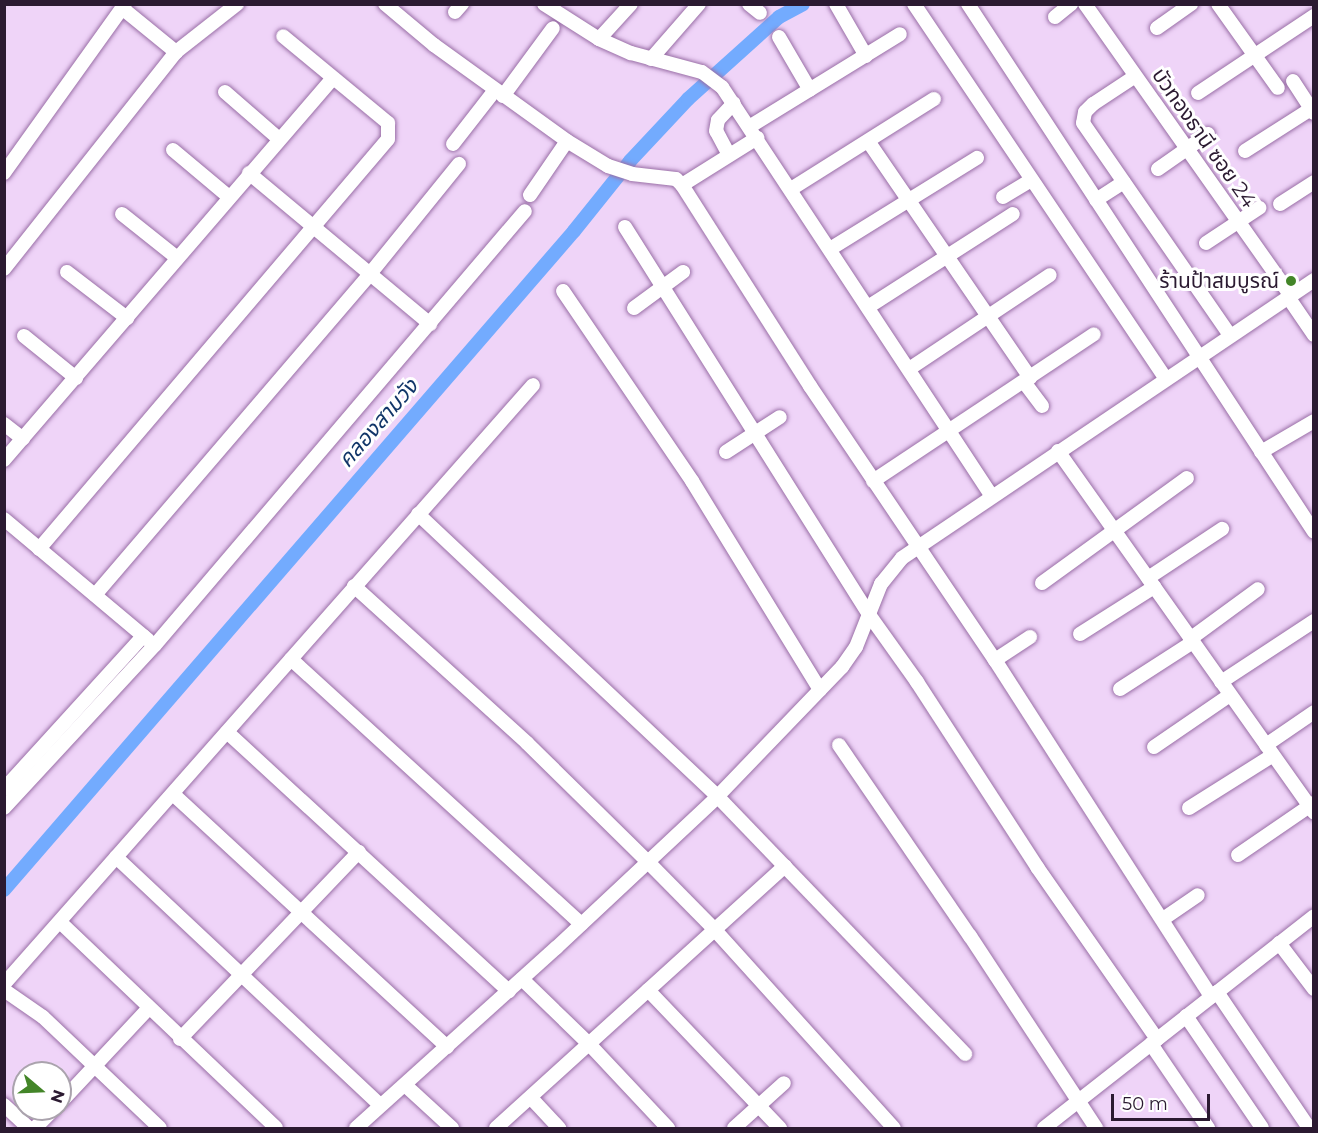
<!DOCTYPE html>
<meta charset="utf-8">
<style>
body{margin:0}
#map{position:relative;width:1318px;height:1133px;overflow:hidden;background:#efd4f8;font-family:Montserrat,"Noto Sans Thai",sans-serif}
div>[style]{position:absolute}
.canal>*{height:14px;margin:-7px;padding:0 7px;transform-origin:7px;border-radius:7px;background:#73abfe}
.roads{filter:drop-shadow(0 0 2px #996ea6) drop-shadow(0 0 2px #996ea6)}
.minor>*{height:14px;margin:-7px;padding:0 7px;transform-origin:7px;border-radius:7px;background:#fff}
.dots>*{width:16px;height:16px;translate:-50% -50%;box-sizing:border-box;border:3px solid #fff;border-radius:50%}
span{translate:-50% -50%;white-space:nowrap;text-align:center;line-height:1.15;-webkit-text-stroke:6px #fff;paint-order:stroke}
.street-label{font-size:21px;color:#2b1a31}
.poi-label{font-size:21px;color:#2b1a31}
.right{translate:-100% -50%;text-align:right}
.water-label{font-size:22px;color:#123669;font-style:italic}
.frame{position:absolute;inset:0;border:6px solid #2b1a31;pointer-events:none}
.north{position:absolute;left:12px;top:1061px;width:60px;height:60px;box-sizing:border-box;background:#fff;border:2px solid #aaa3ad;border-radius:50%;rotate:109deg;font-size:16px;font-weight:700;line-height:24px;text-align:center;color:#2b1a31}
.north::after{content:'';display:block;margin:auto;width:21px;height:27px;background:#438528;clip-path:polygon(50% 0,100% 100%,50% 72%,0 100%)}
.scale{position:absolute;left:1111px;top:1094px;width:99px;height:27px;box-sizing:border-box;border:3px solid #2b1a31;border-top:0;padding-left:8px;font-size:18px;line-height:21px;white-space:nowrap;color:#2b1a31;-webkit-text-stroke:4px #fff;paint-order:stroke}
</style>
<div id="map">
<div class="canal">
<div style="left:4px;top:890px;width:871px;rotate:-49.14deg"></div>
<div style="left:574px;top:231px;width:90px;rotate:-51.3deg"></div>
<div style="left:630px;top:161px;width:85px;rotate:-46.9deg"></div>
<div style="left:688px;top:99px;width:122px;rotate:-42deg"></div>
<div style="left:779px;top:17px;width:27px;rotate:-28deg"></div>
</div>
<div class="roads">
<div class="minor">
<div style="left:385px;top:4px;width:64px;rotate:39.9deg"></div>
<div style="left:434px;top:45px;width:164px;rotate:35.8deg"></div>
<div style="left:567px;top:141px;width:48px;rotate:31.4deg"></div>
<div style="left:608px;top:166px;width:25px;rotate:18deg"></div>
<div style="left:632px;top:174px;width:44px;rotate:6.5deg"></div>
<div style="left:676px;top:179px;width:8px;rotate:45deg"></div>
<div style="left:682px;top:185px;width:238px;rotate:57.5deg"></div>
<div style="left:810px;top:386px;width:331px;rotate:56deg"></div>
<div style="left:995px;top:660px;width:400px;rotate:57.3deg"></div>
<div style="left:544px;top:4px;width:65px;rotate:32.5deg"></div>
<div style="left:599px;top:39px;width:35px;rotate:24deg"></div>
<div style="left:631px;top:53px;width:73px;rotate:15deg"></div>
<div style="left:702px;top:72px;width:25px;rotate:37deg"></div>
<div style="left:722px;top:87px;width:490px;rotate:56.6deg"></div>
<div style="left:749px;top:4px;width:14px;rotate:39deg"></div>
<div style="left:836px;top:4px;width:60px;rotate:60deg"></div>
<div style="left:914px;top:4px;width:452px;rotate:56.1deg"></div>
<div style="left:968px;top:4px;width:631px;rotate:56.76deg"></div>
<div style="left:1085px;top:4px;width:356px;rotate:54.8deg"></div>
<div style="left:1218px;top:4px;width:103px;rotate:54.5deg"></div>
<div style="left:122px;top:8px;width:70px;rotate:39.2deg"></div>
<div style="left:455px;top:12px;width:11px;rotate:-49deg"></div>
<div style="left:1055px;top:17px;width:21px;rotate:-39deg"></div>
<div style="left:1157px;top:28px;width:42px;rotate:-35.2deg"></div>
<div style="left:779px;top:37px;width:61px;rotate:59.7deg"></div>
<div style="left:599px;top:39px;width:47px;rotate:-47.6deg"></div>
<div style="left:651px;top:59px;width:73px;rotate:-48.9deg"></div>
<div style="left:1134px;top:77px;width:49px;rotate:146.6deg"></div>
<div style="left:1093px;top:104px;width:11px;rotate:135deg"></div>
<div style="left:1085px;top:112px;width:11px;rotate:100deg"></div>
<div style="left:1083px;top:123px;width:258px;rotate:55.3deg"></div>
<div style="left:1293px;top:81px;width:38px;rotate:57deg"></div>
<div style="left:225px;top:92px;width:72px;rotate:41deg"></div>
<div style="left:1198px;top:93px;width:139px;rotate:-33.6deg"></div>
<div style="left:503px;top:96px;width:84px;rotate:-53.7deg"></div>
<div style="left:749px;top:127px;width:177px;rotate:-31.6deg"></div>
<div style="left:868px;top:141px;width:287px;rotate:55.6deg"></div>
<div style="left:453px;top:144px;width:68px;rotate:-52.1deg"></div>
<div style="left:173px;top:150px;width:73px;rotate:40deg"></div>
<div style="left:1245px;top:151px;width:82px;rotate:-32.5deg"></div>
<div style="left:729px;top:155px;width:27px;rotate:-118deg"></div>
<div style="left:716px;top:131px;width:11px;rotate:-80deg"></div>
<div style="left:718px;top:120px;width:23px;rotate:-47deg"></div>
<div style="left:1158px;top:169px;width:61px;rotate:-35deg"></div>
<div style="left:4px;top:173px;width:208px;rotate:-54.4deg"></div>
<div style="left:249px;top:173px;width:236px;rotate:39.8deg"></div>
<div style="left:682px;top:185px;width:89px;rotate:-32.1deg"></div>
<div style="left:791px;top:189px;width:169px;rotate:-32.2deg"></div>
<div style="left:530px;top:195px;width:65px;rotate:-55.6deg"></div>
<div style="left:1003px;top:197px;width:33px;rotate:-31deg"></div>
<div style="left:1096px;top:200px;width:33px;rotate:-33deg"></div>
<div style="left:1280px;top:204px;width:40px;rotate:-32.9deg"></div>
<div style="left:122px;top:214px;width:69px;rotate:38.5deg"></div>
<div style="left:625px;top:227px;width:460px;rotate:57.8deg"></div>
<div style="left:870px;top:616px;width:81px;rotate:54.5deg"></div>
<div style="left:917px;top:682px;width:221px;rotate:57deg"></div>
<div style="left:1037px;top:867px;width:210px;rotate:55.1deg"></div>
<div style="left:1206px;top:243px;width:64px;rotate:-33.4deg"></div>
<div style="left:830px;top:249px;width:173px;rotate:-31.8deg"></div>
<div style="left:4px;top:269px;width:277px;rotate:-51.6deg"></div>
<div style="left:176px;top:52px;width:78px;rotate:-38.2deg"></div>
<div style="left:67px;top:272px;width:76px;rotate:37.5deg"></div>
<div style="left:563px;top:291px;width:230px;rotate:55.8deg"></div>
<div style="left:692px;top:481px;width:245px;rotate:58.5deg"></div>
<div style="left:1288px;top:297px;width:46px;rotate:55.6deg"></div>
<div style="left:868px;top:307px;width:172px;rotate:-32.7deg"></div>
<div style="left:634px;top:308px;width:61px;rotate:-36.3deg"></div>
<div style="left:24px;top:336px;width:67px;rotate:38.9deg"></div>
<div style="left:909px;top:369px;width:169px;rotate:-33.7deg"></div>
<div style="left:1024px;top:382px;width:30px;rotate:53deg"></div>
<div style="left:4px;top:424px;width:24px;rotate:38deg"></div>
<div style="left:1058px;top:451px;width:443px;rotate:54.7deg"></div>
<div style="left:726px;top:452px;width:64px;rotate:-32.9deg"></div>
<div style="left:1261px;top:452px;width:61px;rotate:-30.3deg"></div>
<div style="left:4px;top:460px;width:504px;rotate:-49.26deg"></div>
<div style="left:873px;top:481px;width:265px;rotate:-33.6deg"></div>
<div style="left:418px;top:514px;width:411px;rotate:43.3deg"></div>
<div style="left:717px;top:796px;width:358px;rotate:46.1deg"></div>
<div style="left:4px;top:519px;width:188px;rotate:40deg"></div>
<div style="left:39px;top:549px;width:538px;rotate:-49.59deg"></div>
<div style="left:388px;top:139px;width:16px;rotate:-90deg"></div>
<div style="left:388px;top:123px;width:136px;rotate:-140.4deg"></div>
<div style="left:1148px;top:578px;width:89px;rotate:-33.5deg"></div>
<div style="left:1042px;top:583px;width:179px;rotate:-35.9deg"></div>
<div style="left:354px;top:586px;width:234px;rotate:42.2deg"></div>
<div style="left:527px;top:743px;width:170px;rotate:44.5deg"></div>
<div style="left:648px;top:862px;width:94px;rotate:45.4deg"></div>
<div style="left:714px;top:929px;width:268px;rotate:47.9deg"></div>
<div style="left:95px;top:595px;width:421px;rotate:-49.4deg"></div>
<div style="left:369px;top:275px;width:143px;rotate:-51deg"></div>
<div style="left:1080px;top:634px;width:88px;rotate:-32.4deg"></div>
<div style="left:1190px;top:639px;width:84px;rotate:-36.3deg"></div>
<div style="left:291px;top:659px;width:393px;rotate:42.4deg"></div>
<div style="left:995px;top:660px;width:42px;rotate:-33.3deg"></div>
<div style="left:1221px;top:682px;width:111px;rotate:-33.3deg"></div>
<div style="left:1120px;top:689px;width:87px;rotate:-32.8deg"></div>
<div style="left:227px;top:732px;width:383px;rotate:42.6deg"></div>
<div style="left:839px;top:745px;width:232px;rotate:55.6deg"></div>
<div style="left:970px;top:936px;width:230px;rotate:56.7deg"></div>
<div style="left:1266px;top:745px;width:58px;rotate:-34.5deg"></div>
<div style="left:1154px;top:747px;width:92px;rotate:-34.4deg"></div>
<div style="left:4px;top:789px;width:207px;rotate:-47.7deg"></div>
<div style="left:173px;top:794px;width:373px;rotate:42.7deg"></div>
<div style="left:4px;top:808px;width:222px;rotate:-47.2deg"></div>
<div style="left:155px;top:645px;width:570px;rotate:-49.55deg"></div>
<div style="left:1189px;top:808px;width:99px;rotate:-32.2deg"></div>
<div style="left:1238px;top:855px;width:92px;rotate:-34.4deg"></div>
<div style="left:116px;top:857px;width:362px;rotate:43.2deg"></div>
<div style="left:1163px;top:919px;width:42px;rotate:-34.4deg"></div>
<div style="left:60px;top:922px;width:298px;rotate:43.6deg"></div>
<div style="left:1279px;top:943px;width:58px;rotate:52.7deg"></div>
<div style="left:522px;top:979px;width:95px;rotate:44.1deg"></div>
<div style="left:590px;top:1045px;width:114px;rotate:46.8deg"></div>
<div style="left:4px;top:984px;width:799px;rotate:-48.55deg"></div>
<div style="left:4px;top:990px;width:47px;rotate:34.7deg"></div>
<div style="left:43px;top:1017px;width:161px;rotate:43.5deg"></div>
<div style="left:648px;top:990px;width:191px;rotate:46.3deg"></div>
<div style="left:1217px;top:992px;width:164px;rotate:55.9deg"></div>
<div style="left:1186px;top:1016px;width:135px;rotate:55.8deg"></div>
<div style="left:180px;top:1039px;width:259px;rotate:-46.3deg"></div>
<div style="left:1151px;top:1044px;width:102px;rotate:55.8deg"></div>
<div style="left:405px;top:1085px;width:64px;rotate:42.5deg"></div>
<div style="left:532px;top:1099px;width:40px;rotate:47deg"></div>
<div style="left:60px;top:1103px;width:130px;rotate:-46.9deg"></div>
<div style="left:4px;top:1105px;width:34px;rotate:43deg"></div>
<div style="left:35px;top:1128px;width:27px;rotate:-45deg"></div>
<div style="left:356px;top:1128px;width:269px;rotate:-42deg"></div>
<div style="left:556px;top:948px;width:216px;rotate:-43.1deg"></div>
<div style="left:714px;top:800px;width:185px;rotate:-46.1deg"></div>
<div style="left:842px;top:667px;width:24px;rotate:-55deg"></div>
<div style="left:856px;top:647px;width:68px;rotate:-68.4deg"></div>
<div style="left:881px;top:584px;width:33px;rotate:-51deg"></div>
<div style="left:902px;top:558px;width:497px;rotate:-34deg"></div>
<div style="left:496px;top:1128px;width:390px;rotate:-42.2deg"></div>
<div style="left:734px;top:1128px;width:67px;rotate:-42deg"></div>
<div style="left:1044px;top:1128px;width:343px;rotate:-38.1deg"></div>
</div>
</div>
<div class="dots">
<div style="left:1291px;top:281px;background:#438528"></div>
</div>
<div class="street-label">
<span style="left:1204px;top:138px;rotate:55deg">บัวทองธานี ซอย 24</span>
</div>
<div class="poi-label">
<span class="right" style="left:1279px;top:281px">ร้านป้าสมบูรณ์</span>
</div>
<div class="water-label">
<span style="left:378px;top:423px;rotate:-49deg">คลองสามวัง</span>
</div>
<div class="frame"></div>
<div class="north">N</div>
<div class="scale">50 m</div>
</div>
